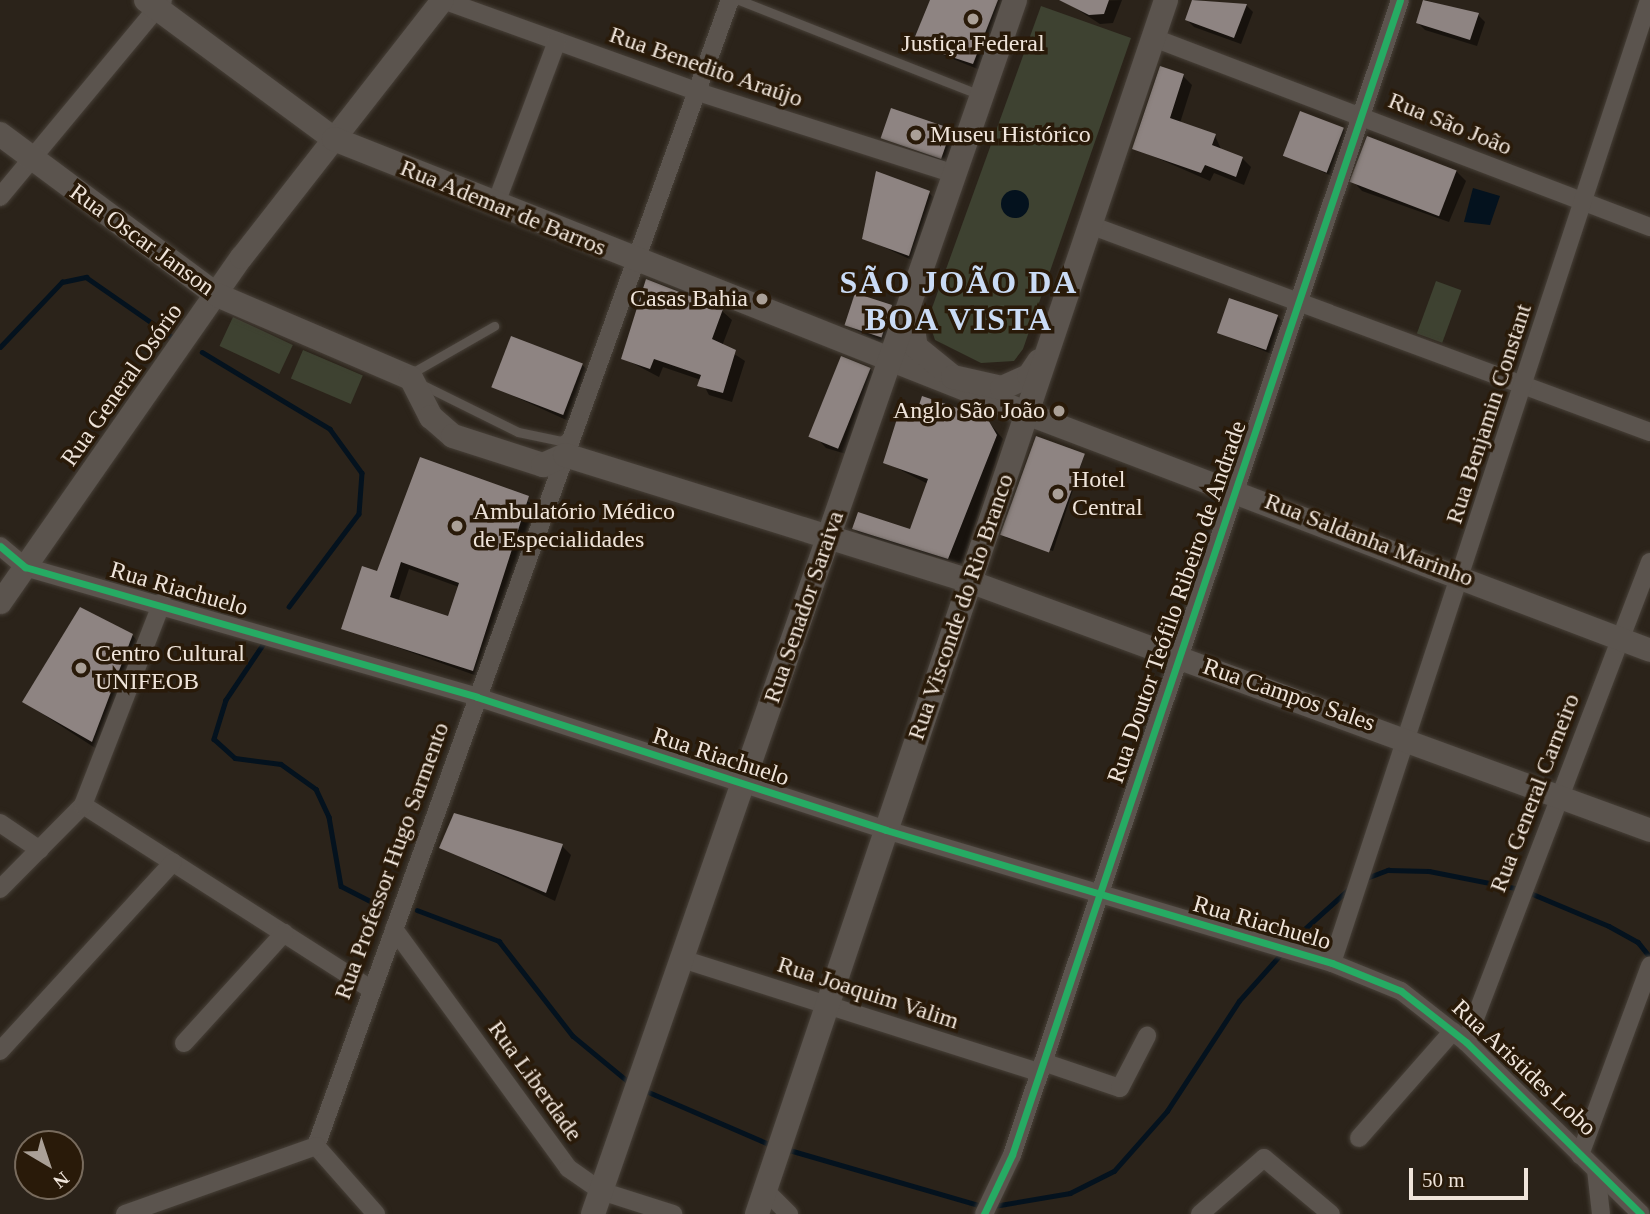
<!DOCTYPE html>
<meta charset="utf-8">
<style>
body{margin:0}
#map{position:relative;width:1650px;height:1214px;overflow:hidden;background:#2b231a;font-family:Georgia,serif}
div>[style]{position:absolute}
.green>*{inset:0;background:#3e4231;transform-origin:0 0}
.water>*{inset:0;background:#04121e}
.round{border-radius:50%}
.shadow>*{inset:0;background:#0007}
.stream>*{height:4.5px;margin:-2.25px;padding:0 2.25px;transform-origin:2.25px;border-radius:2.25px;background:#04121e}
.building>*{inset:0;background:#8e8482;transform-origin:0 0}
.roads{filter:drop-shadow(0 0 2px #474038) drop-shadow(0 0 2px #474038)}
.service>*{height:9px;margin:-4.5px;padding:0 4.5px;transform-origin:4.5px;border-radius:4.5px;background:#5b544e}
.minor>*{height:18px;margin:-9px;padding:0 9px;transform-origin:9px;border-radius:9px;background:#5b544e}
.tertiary>*{height:23px;margin:-11.5px;padding:0 11.5px;transform-origin:11.5px;border-radius:11.5px;background:#5b544e}
.secondary>*{height:24px;margin:-12px;padding:0 12px;transform-origin:12px;border-radius:12px;background:#5b544e}
.cycleway>*{height:7px;margin:-3.5px;padding:0 3.5px;transform-origin:3.5px;border-radius:3.5px;background:#26ab63}
.dots>*{width:19px;height:19px;translate:-50% -50%;box-sizing:border-box;border:4px solid #291a09;border-radius:50%}
span{translate:-50% -50%;white-space:nowrap;text-align:center;line-height:1.15;-webkit-text-stroke:7px #291a09;paint-order:stroke}
.poi-label{font-size:24px;color:#efe4da}
.left{translate:0 -50%;text-align:left}
.right{translate:-100% -50%;text-align:right}
.street-label{font-size:24px;color:#efe4da}
.district-label{font-size:32px;color:#cadbf5;font-weight:700;letter-spacing:2px}
.north{position:absolute;left:14px;top:1130px;width:70px;height:70px;box-sizing:border-box;background:#291a09;border:2px solid #786b5d;border-radius:50%;rotate:141deg;font-size:19px;font-weight:700;line-height:28px;text-align:center;color:#efe4da}
.north::after{content:'';display:block;margin:auto;width:24px;height:32px;background:#aaa097;clip-path:polygon(50% 0,100% 100%,50% 72%,0 100%)}
.scale{position:absolute;left:1409px;top:1168px;width:119px;height:32px;box-sizing:border-box;border:4px solid #efe4da;border-top:0;padding-left:9px;font-size:21px;line-height:24px;white-space:nowrap;color:#efe4da;-webkit-text-stroke:5px #291a09;paint-order:stroke}
</style>
<div id="map">
<div class="green">
<div style="clip-path:polygon(1041px 6px,1131px 38px,1023px 349px,1014px 361px,981px 363px,935px 340px,928px 319px)"></div>
<div style="left:1436px;top:281px;width:27px;height:56px;rotate:20deg"></div>
<div style="left:233px;top:317px;width:66px;height:32px;rotate:25deg"></div>
<div style="left:303px;top:350px;width:65px;height:31px;rotate:23deg"></div>
</div>
<div class="water">
<div style="clip-path:polygon(1473px 188px,1500px 196px,1490px 225px,1464px 222px)"></div>
<div class="round" style="left:1001px;top:190px;width:28px;height:28px"></div>
</div>
<div class="shadow">
<div style="clip-path:polygon(932px 0,1008px 0,980px 70px,914px 43px)"></div>
<div style="clip-path:polygon(1122px 0,1113px 23px,1100px 24px,1066px 2px)"></div>
<div style="clip-path:polygon(1194px 0,1246px 5px,1253px 12px,1241px 44px,1194px 27px,1187px 20px)"></div>
<div style="clip-path:polygon(1425px 0,1478px 15px,1485px 22px,1477px 46px,1425px 30px,1418px 23px)"></div>
<div style="clip-path:polygon(1183px 76px,1192px 85px,1180px 123px,1215px 136px,1222px 151px,1242px 158px,1251px 167px,1244px 185px,1214px 173px,1210px 181px,1134px 148px)"></div>
<div style="clip-path:polygon(1343px 129px,1350px 136px,1334px 177px,1285px 155px)"></div>
<div style="clip-path:polygon(950px 131px,957px 138px,949px 164px,883px 138px)"></div>
<div style="clip-path:polygon(1456px 171px,1466px 181px,1449px 222px,1362px 191px,1353px 181px)"></div>
<div style="clip-path:polygon(929px 193px,936px 200px,916px 262px,864px 238px)"></div>
<div style="clip-path:polygon(891px 307px,901px 316px,890px 348px,847px 325px)"></div>
<div style="clip-path:polygon(722px 311px,732px 320px,722px 346px,745px 361px,732px 402px,709px 395px,701px 380px,663px 367px,659px 377px,623px 358px)"></div>
<div style="clip-path:polygon(1277px 316px,1284px 323px,1274px 355px,1217px 331px)"></div>
<div style="clip-path:polygon(582px 365px,592px 374px,573px 423px,494px 387px)"></div>
<div style="clip-path:polygon(870px 369px,880px 379px,853px 456px,826px 448px,817px 438px)"></div>
<div style="clip-path:polygon(986px 419px,1003px 439px,962px 564px,863px 538px,854px 529px,911px 531px,928px 484px,885px 462px)"></div>
<div style="clip-path:polygon(1084px 456px,1053px 551px,1007px 538px,1006px 536px)"></div>
<div style="clip-path:polygon(evenodd,421px 459px,536px 505px,480px 677px,343px 628px,379px 573px,421px 459px,409px 569px,459px 587px,449px 618px,398px 602px,409px 569px)"></div>
<div style="clip-path:polygon(132px 635px,146px 650px,106px 755px,24px 702px)"></div>
<div style="clip-path:polygon(562px 846px,571px 855px,555px 901px,441px 847px)"></div>
</div>
<div class="stream">
<div style="left:0;top:347px;width:90px;rotate:-46.4deg"></div>
<div style="left:62px;top:282px;width:25px;rotate:-12deg"></div>
<div style="left:86px;top:277px;width:103px;rotate:34.8deg"></div>
<div style="left:202px;top:352px;width:149px;rotate:31deg"></div>
<div style="left:330px;top:429px;width:54px;rotate:54deg"></div>
<div style="left:362px;top:473px;width:41px;rotate:94.2deg"></div>
<div style="left:359px;top:514px;width:116px;rotate:127deg"></div>
<div style="left:265px;top:642px;width:70px;rotate:123.9deg"></div>
<div style="left:226px;top:700px;width:41px;rotate:107.1deg"></div>
<div style="left:214px;top:739px;width:28px;rotate:42deg"></div>
<div style="left:235px;top:758px;width:46px;rotate:7.4deg"></div>
<div style="left:281px;top:764px;width:43px;rotate:35.5deg"></div>
<div style="left:316px;top:789px;width:31px;rotate:65deg"></div>
<div style="left:329px;top:817px;width:70px;rotate:80.1deg"></div>
<div style="left:341px;top:886px;width:39px;rotate:27deg"></div>
<div style="left:1364px;top:879px;width:26px;rotate:-21deg"></div>
<div style="left:1388px;top:870px;width:41px;rotate:1.4deg"></div>
<div style="left:1429px;top:871px;width:93px;rotate:11.2deg"></div>
<div style="left:1528px;top:892px;width:88px;rotate:22.8deg"></div>
<div style="left:1609px;top:926px;width:33px;rotate:29deg"></div>
<div style="left:1638px;top:942px;width:19px;rotate:51deg"></div>
<div style="left:417px;top:910px;width:88px;rotate:20.7deg"></div>
<div style="left:499px;top:941px;width:120px;rotate:52.1deg"></div>
<div style="left:573px;top:1036px;width:74px;rotate:39.5deg"></div>
<div style="left:1288px;top:944px;width:85px;rotate:-42.1deg"></div>
<div style="left:644px;top:1090px;width:138px;rotate:23.4deg"></div>
<div style="left:786px;top:1149px;width:204px;rotate:16.2deg"></div>
<div style="left:994px;top:1206px;width:77px;rotate:-9.7deg"></div>
<div style="left:1070px;top:1193px;width:49px;rotate:-26.6deg"></div>
<div style="left:1114px;top:1171px;width:80px;rotate:-48.5deg"></div>
<div style="left:1167px;top:1111px;width:131px;rotate:-56.8deg"></div>
<div style="left:1239px;top:1001px;width:63px;rotate:-48.2deg"></div>
</div>
<div class="building">
<div style="clip-path:polygon(930px 0,998px 0,973px 64px,912px 44px)"></div>
<div style="clip-path:polygon(1059px 0,1109px 0,1104px 14px,1089px 15px)"></div>
<div style="clip-path:polygon(1192px 0,1247px 4px,1234px 38px,1185px 20px)"></div>
<div style="clip-path:polygon(1423px 0,1479px 13px,1470px 40px,1416px 23px)"></div>
<div style="clip-path:polygon(1160px 66px,1184px 74px,1170px 118px,1216px 134px,1212px 145px,1243px 157px,1236px 177px,1205px 165px,1201px 173px,1132px 149px)"></div>
<div style="left:891px;top:108px;width:64px;height:32px;rotate:19deg"></div>
<div style="left:1300px;top:111px;width:47px;height:48px;rotate:21deg"></div>
<div style="left:1367px;top:136px;width:96px;height:49px;rotate:21deg"></div>
<div style="clip-path:polygon(876px 171px,930px 191px,909px 256px,862px 239px)"></div>
<div style="clip-path:polygon(646px 279px,723px 309px,712px 339px,736px 350px,723px 393px,697px 386px,701px 375px,654px 359px,650px 369px,621px 359px)"></div>
<div style="left:855px;top:293px;width:39px;height:34px;rotate:18deg"></div>
<div style="left:1229px;top:298px;width:52px;height:37px;rotate:19deg"></div>
<div style="left:511px;top:336px;width:77px;height:55px;rotate:21deg"></div>
<div style="left:841px;top:356px;width:32px;height:87px;rotate:22deg"></div>
<div style="clip-path:polygon(922px 396px,987px 418px,997px 435px,948px 559px,852px 529px,858px 512px,910px 529px,928px 479px,883px 463px,901px 406px,917px 411px)"></div>
<div style="left:1036px;top:436px;width:52px;height:105px;rotate:20deg"></div>
<div style="clip-path:polygon(evenodd,420px 457px,529px 496px,473px 671px,341px 629px,362px 566px,377px 571px,420px 457px,401px 562px,459px 583px,448px 616px,390px 597px,401px 562px)"></div>
<div style="clip-path:polygon(80px 607px,133px 634px,92px 742px,22px 702px)"></div>
<div style="clip-path:polygon(454px 813px,563px 844px,546px 893px,439px 848px)"></div>
</div>
<div class="roads">
<div class="service">
<div style="left:739px;top:0;width:259px;rotate:21.5deg"></div>
<div style="left:410px;top:374px;width:97px;rotate:-29.7deg"></div>
<div style="left:421px;top:384px;width:108px;rotate:26.3deg"></div>
<div style="left:518px;top:432px;width:44px;rotate:11.8deg"></div>
<div style="left:561px;top:441px;width:12px;rotate:-35deg"></div>
</div>
<div class="minor">
<div style="left:443px;top:0;width:271px;rotate:19.8deg"></div>
<div style="left:698px;top:92px;width:270px;rotate:17.7deg"></div>
<div style="left:1154px;top:38px;width:531px;rotate:20.86deg"></div>
<div style="left:0;top:197px;width:255px;rotate:-50.3deg"></div>
<div style="left:495px;top:206px;width:176px;rotate:-69.4deg"></div>
<div style="left:1090px;top:225px;width:597px;rotate:20.29deg"></div>
<div style="left:0;top:546px;width:33px;rotate:40deg"></div>
<div style="left:25px;top:567px;width:470px;rotate:16deg"></div>
<div style="left:477px;top:697px;width:430px;rotate:18deg"></div>
<div style="left:886px;top:830px;width:465px;rotate:16.6deg"></div>
<div style="left:1332px;top:963px;width:74px;rotate:22.1deg"></div>
<div style="left:1401px;top:991px;width:83px;rotate:38.1deg"></div>
<div style="left:1466px;top:1042px;width:245px;rotate:44.5deg"></div>
<div style="left:83px;top:805px;width:343px;rotate:32.6deg"></div>
<div style="left:0;top:823px;width:48px;rotate:34deg"></div>
<div style="left:0;top:889px;width:118px;rotate:-45.3deg"></div>
<div style="left:83px;top:805px;width:218px;rotate:-68.7deg"></div>
<div style="left:394px;top:929px;width:296px;rotate:53.9deg"></div>
<div style="left:568px;top:1168px;width:40px;rotate:34.9deg"></div>
<div style="left:601px;top:1191px;width:76px;rotate:17.7deg"></div>
<div style="left:682px;top:959px;width:374px;rotate:17.6deg"></div>
<div style="left:1332px;top:963px;width:1014px;rotate:-71.78deg"></div>
<div style="left:1466px;top:1042px;width:514px;rotate:-69.03deg"></div>
<div style="left:184px;top:1043px;width:149px;rotate:-47.7deg"></div>
<div style="left:0;top:1051px;width:256px;rotate:-47.5deg"></div>
<div style="left:1043px;top:1062px;width:81px;rotate:18.7deg"></div>
<div style="left:1120px;top:1088px;width:59px;rotate:-62.6deg"></div>
<div style="left:1359px;top:1138px;width:142px;rotate:-48.7deg"></div>
<div style="left:316px;top:1146px;width:1218px;rotate:-70.14deg"></div>
<div style="left:316px;top:1146px;width:91px;rotate:48.6deg"></div>
<div style="left:1580px;top:1155px;width:202px;rotate:-69.7deg"></div>
<div style="left:1596px;top:1170px;width:44px;rotate:83.5deg"></div>
<div style="left:765px;top:1190px;width:34px;rotate:45deg"></div>
<div style="left:125px;top:1214px;width:203px;rotate:-19.6deg"></div>
<div style="left:984px;top:1214px;width:65px;rotate:-64.6deg"></div>
<div style="left:1012px;top:1155px;width:1218px;rotate:-71.43deg"></div>
<div style="left:1200px;top:1214px;width:85px;rotate:-41.2deg"></div>
<div style="left:1264px;top:1158px;width:87px;rotate:39.9deg"></div>
</div>
<div class="tertiary">
<div style="left:1026px;top:413px;width:667px;rotate:20.8deg"></div>
<div style="left:969px;top:581px;width:725px;rotate:20.08deg"></div>
<div style="left:0;top:602px;width:421px;rotate:-55.1deg"></div>
<div style="left:241px;top:257px;width:326px;rotate:-52deg"></div>
</div>
<div class="secondary">
<div style="left:146px;top:0;width:234px;rotate:36.5deg"></div>
<div style="left:334px;top:139px;width:744px;rotate:21.6deg"></div>
<div style="left:0;top:134px;width:270px;rotate:36.6deg"></div>
<div style="left:217px;top:295px;width:211px;rotate:23.2deg"></div>
<div style="left:411px;top:378px;width:44px;rotate:62.9deg"></div>
<div style="left:431px;top:417px;width:29px;rotate:41deg"></div>
<div style="left:453px;top:436px;width:95px;rotate:17.9deg"></div>
<div style="left:543px;top:465px;width:24px;rotate:-24deg"></div>
<div style="left:565px;top:455px;width:423px;rotate:17.3deg"></div>
<div style="left:910px;top:310px;width:37px;rotate:81deg"></div>
<div style="left:916px;top:347px;width:48px;rotate:39deg"></div>
<div style="left:953px;top:377px;width:50px;rotate:12.7deg"></div>
<div style="left:1002px;top:388px;width:30px;rotate:-24deg"></div>
<div style="left:1029px;top:376px;width:18px;rotate:-56deg"></div>
<div style="left:593px;top:1214px;width:1285px;rotate:-70.83deg"></div>
<div style="left:757px;top:1214px;width:1281px;rotate:-71.38deg"></div>
</div>
</div>
<div class="cycleway">
<div style="left:0;top:546px;width:33px;rotate:40deg"></div>
<div style="left:25px;top:567px;width:470px;rotate:16deg"></div>
<div style="left:477px;top:697px;width:430px;rotate:18deg"></div>
<div style="left:886px;top:830px;width:465px;rotate:16.6deg"></div>
<div style="left:1332px;top:963px;width:74px;rotate:22.1deg"></div>
<div style="left:1401px;top:991px;width:83px;rotate:38.1deg"></div>
<div style="left:1466px;top:1042px;width:245px;rotate:44.5deg"></div>
<div style="left:984px;top:1214px;width:65px;rotate:-64.6deg"></div>
<div style="left:1012px;top:1155px;width:1218px;rotate:-71.43deg"></div>
</div>
<div class="dots">
<div style="left:973px;top:19px;background:#aaa097"></div>
<div style="left:916px;top:135px;background:#aaa097"></div>
<div style="left:762px;top:299px;background:#aaa097"></div>
<div style="left:1059px;top:411px;background:#aaa097"></div>
<div style="left:1058px;top:494px;background:#aaa097"></div>
<div style="left:457px;top:526px;background:#aaa097"></div>
<div style="left:81px;top:668px;background:#aaa097"></div>
</div>
<div class="poi-label">
<span style="left:973px;top:44px">Justiça Federal</span>
<span class="left" style="left:930px;top:135px">Museu Histórico</span>
<span class="right" style="left:748px;top:299px">Casas Bahia</span>
<span class="right" style="left:1045px;top:411px">Anglo São João</span>
<span class="left" style="left:1072px;top:494px">Hotel<br>Central</span>
<span class="left" style="left:473px;top:526px">Ambulatório Médico<br>de Especialidades</span>
<span class="left" style="left:95px;top:668px">Centro Cultural<br>UNIFEOB</span>
</div>
<div class="street-label">
<span style="left:706px;top:67px;rotate:19deg">Rua Benedito Araújo</span>
<span style="left:1450px;top:124px;rotate:22deg">Rua São João</span>
<span style="left:503px;top:208px;rotate:22deg">Rua Ademar de Barros</span>
<span style="left:142px;top:240px;rotate:36deg">Rua Oscar Janson</span>
<span style="left:122px;top:385px;rotate:-55deg">Rua General Osório</span>
<span style="left:1489px;top:414px;rotate:-72deg">Rua Benjamin Constant</span>
<span style="left:1369px;top:540px;rotate:21deg">Rua Saldanha Marinho</span>
<span style="left:179px;top:589px;rotate:16deg">Rua Riachuelo</span>
<span style="left:1177px;top:602px;rotate:-71deg">Rua Doutor Teófilo Ribeiro de Andrade</span>
<span style="left:804px;top:607px;rotate:-71deg">Rua Senador Saraiva</span>
<span style="left:961px;top:607px;rotate:-71deg">Rua Visconde do Rio Branco</span>
<span style="left:1289px;top:695px;rotate:19deg">Rua Campos Sales</span>
<span style="left:721px;top:757px;rotate:18deg">Rua Riachuelo</span>
<span style="left:1535px;top:793px;rotate:-69deg">Rua General Carneiro</span>
<span style="left:392px;top:861px;rotate:-70deg">Rua Professor Hugo Sarmento</span>
<span style="left:1262px;top:923px;rotate:16deg">Rua Riachuelo</span>
<span style="left:868px;top:993px;rotate:18deg">Rua Joaquim Valim</span>
<span style="left:1524px;top:1068px;rotate:43deg">Rua Aristides Lobo</span>
<span style="left:535px;top:1081px;rotate:54deg">Rua Liberdade</span>
</div>
<div class="district-label">
<span style="left:959px;top:301px">SÃO JOÃO DA<br>BOA VISTA</span>
</div>
<div class="north">N</div>
<div class="scale">50 m</div>
</div>
